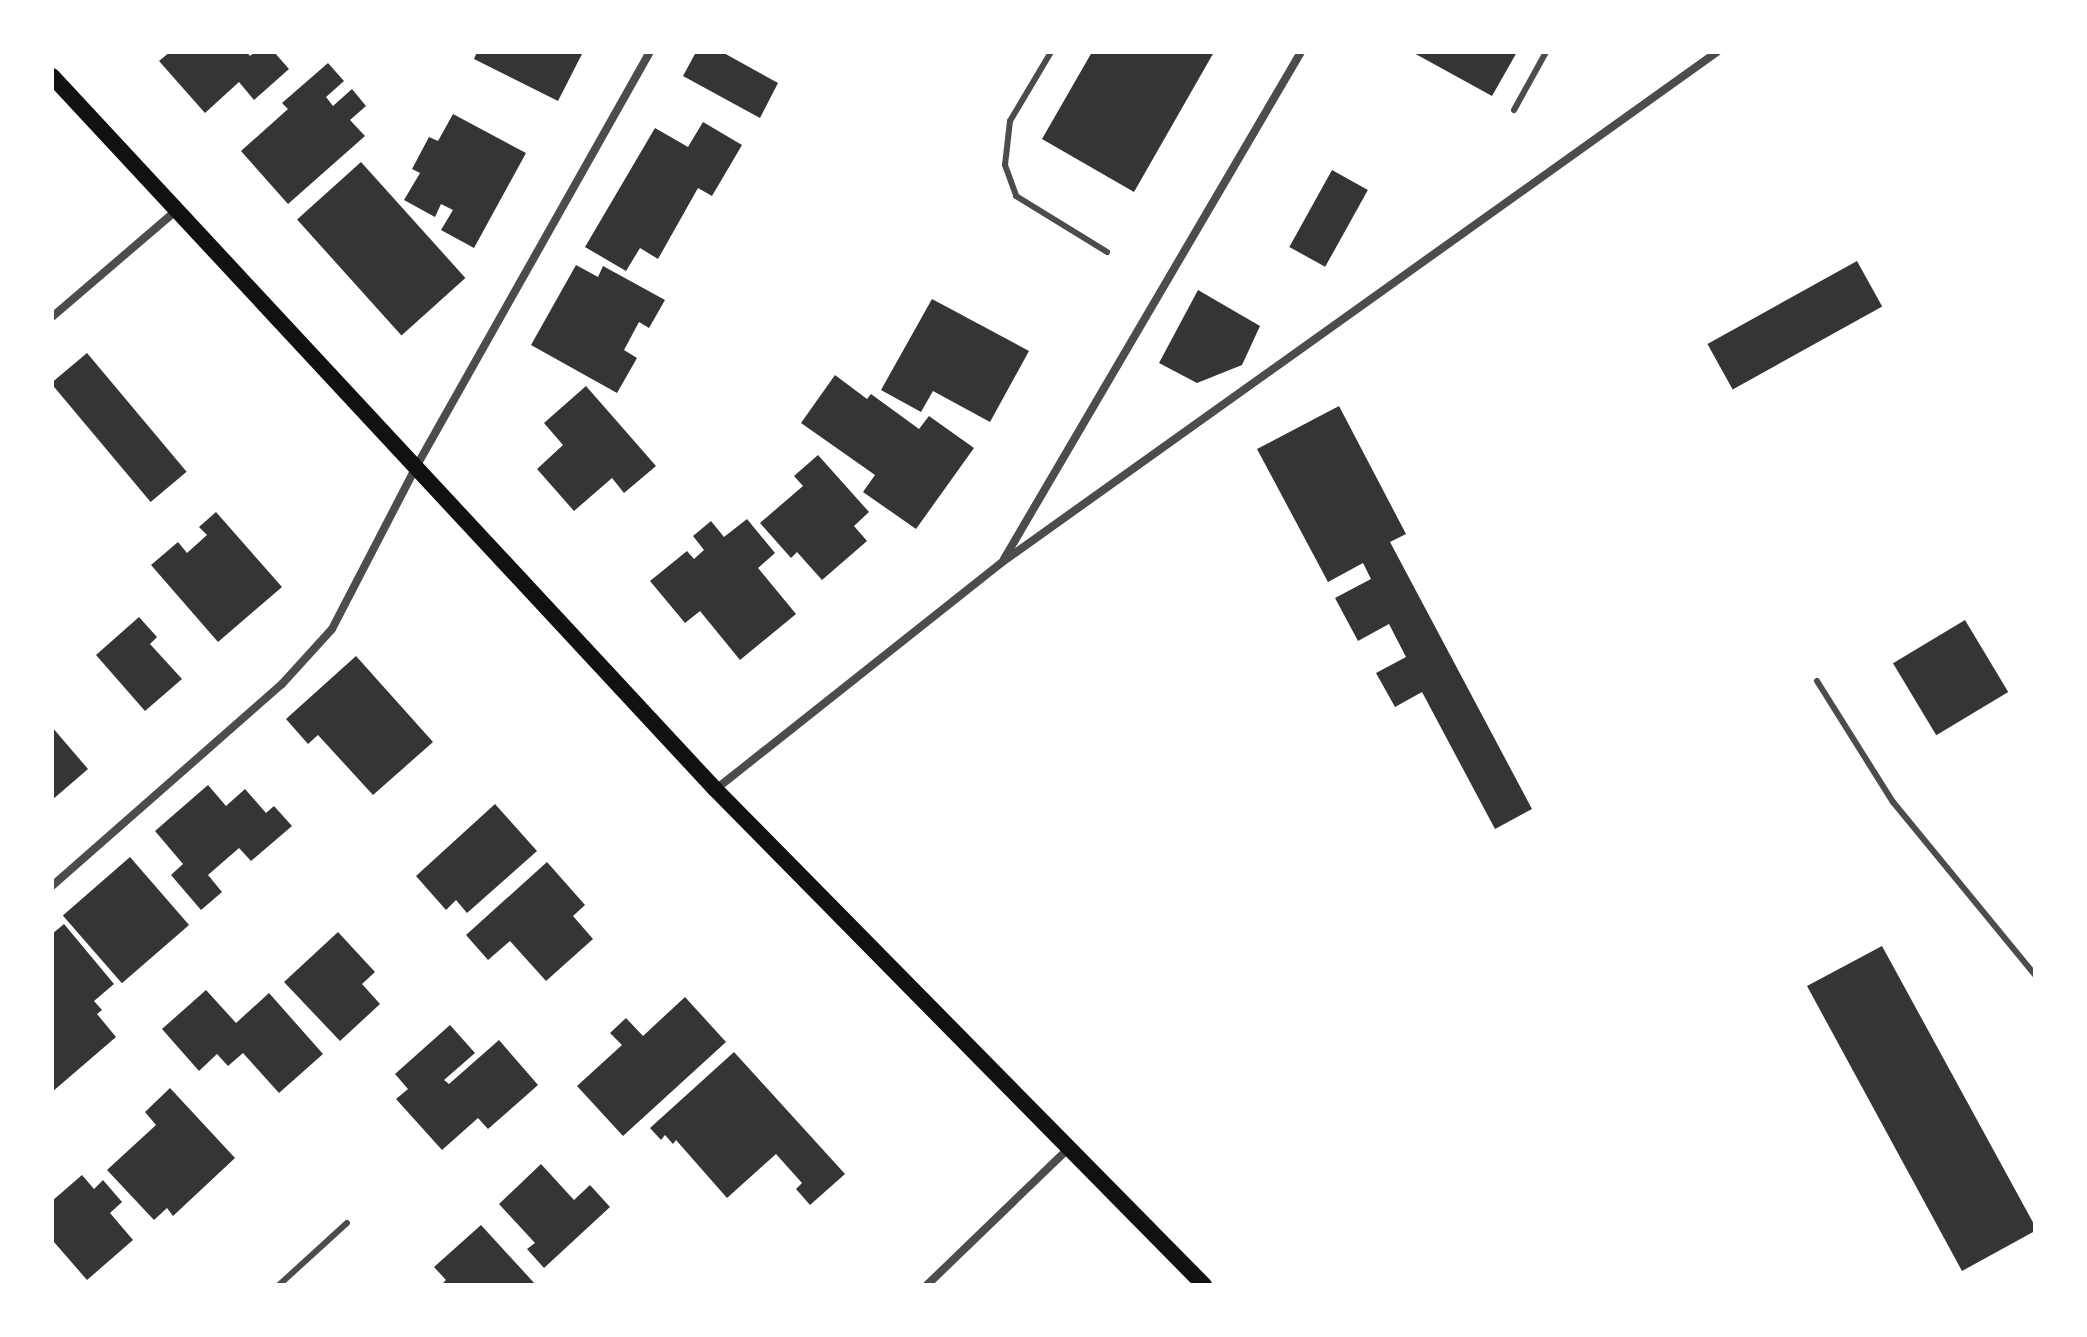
<!DOCTYPE html>
<style>
body{margin:0}
#map{position:relative;width:2087px;height:1337px;overflow:hidden;background:#fff;font-family:Arial,sans-serif}
div>[style]{position:absolute}
.building>*{inset:0;background:#353535;transform-origin:0 0}
.service>*{height:6px;margin:-3px;padding:0 3px;transform-origin:3px;border-radius:3px;background:#4c4c4c}
.minor>*{height:8px;margin:-4px;padding:0 4px;transform-origin:4px;border-radius:4px;background:#4c4c4c}
.secondary>*{height:16px;margin:-8px;padding:0 8px;transform-origin:8px;border-radius:8px;background:#111}
span{translate:-50% -50%;white-space:nowrap;text-align:center;line-height:1.15;-webkit-text-stroke:7px #fff;paint-order:stroke}
.frame{position:absolute;inset:0;border:54px solid #fff;pointer-events:none}
</style>
<div id="map">
<div class="building">
<div style="clip-path:polygon(170px 52px,247px 52px,250px 56px,255px 52px,274px 52px,289px 69px,254px 100px,239px 82px,205px 113px,159px 61px)"></div>
<div style="clip-path:polygon(477px 52px,583px 52px,558px 101px,474px 59px)"></div>
<div style="clip-path:polygon(696px 52px,722px 52px,778px 83px,760px 118px,683px 76px)"></div>
<div style="clip-path:polygon(1092px 52px,1214px 52px,1134px 192px,1042px 139px)"></div>
<div style="clip-path:polygon(1412px 52px,1517px 52px,1492px 96px)"></div>
<div style="clip-path:polygon(328px 63px,344px 81px,326px 97px,333px 106px,352px 89px,366px 106px,350px 120px,365px 136px,288px 204px,241px 151px,288px 109px,282px 103px)"></div>
<div style="clip-path:polygon(453px 114px,526px 153px,474px 248px,441px 230px,453px 210px,441px 204px,435px 217px,404px 200px,420px 173px,412px 169px,429px 137px,438px 141px)"></div>
<div style="clip-path:polygon(703px 122px,742px 145px,712px 196px,698px 188px,658px 259px,640px 248px,626px 271px,585px 247px,655px 128px,688px 147px)"></div>
<div style="left:361px;top:162px;width:156px;height:86px;rotate:48deg"></div>
<div style="left:1332px;top:170px;width:41px;height:88px;rotate:29deg"></div>
<div style="left:1857px;top:261px;width:52px;height:171px;rotate:61deg"></div>
<div style="clip-path:polygon(576px 265px,598px 277px,603px 266px,665px 300px,649px 328px,639px 322px,624px 350px,637px 358px,617px 393px,531px 345px)"></div>
<div style="clip-path:polygon(1198px 290px,1260px 326px,1242px 365px,1197px 383px,1159px 363px)"></div>
<div style="clip-path:polygon(932px 299px,1029px 351px,990px 422px,933px 391px,921px 412px,881px 390px)"></div>
<div style="left:87px;top:353px;width:155px;height:47px;rotate:50deg"></div>
<div style="clip-path:polygon(835px 375px,867px 399px,871px 394px,919px 429px,929px 416px,974px 448px,916px 529px,863px 492px,875px 475px,801px 423px)"></div>
<div style="clip-path:polygon(586px 386px,656px 466px,624px 493px,612px 478px,574px 511px,537px 469px,563px 445px,544px 423px)"></div>
<div style="clip-path:polygon(1339px 406px,1406px 534px,1390px 542px,1532px 809px,1495px 829px,1422px 692px,1395px 707px,1376px 673px,1406px 657px,1389px 624px,1358px 641px,1335px 598px,1371px 579px,1363px 563px,1328px 582px,1257px 449px)"></div>
<div style="clip-path:polygon(818px 455px,869px 512px,854px 526px,867px 541px,822px 580px,797px 552px,791px 558px,760px 523px,803px 486px,794px 476px)"></div>
<div style="clip-path:polygon(216px 512px,282px 587px,218px 642px,151px 565px,178px 542px,187px 553px,207px 535px,199px 527px)"></div>
<div style="clip-path:polygon(747px 519px,775px 553px,758px 568px,796px 614px,740px 660px,700px 611px,685px 623px,650px 581px,687px 551px,694px 559px,704px 550px,693px 536px,711px 521px,724px 537px)"></div>
<div style="clip-path:polygon(139px 617px,157px 637px,150px 644px,182px 679px,145px 711px,96px 655px)"></div>
<div style="left:1965px;top:620px;width:84px;height:84px;rotate:59deg"></div>
<div style="clip-path:polygon(356px 656px,433px 742px,373px 795px,318px 735px,308px 744px,286px 719px)"></div>
<div style="clip-path:polygon(52px 727px,88px 769px,52px 800px)"></div>
<div style="clip-path:polygon(208px 785px,226px 806px,245px 789px,266px 813px,274px 806px,292px 826px,251px 861px,239px 848px,208px 875px,222px 892px,201px 910px,171px 875px,183px 864px,155px 831px)"></div>
<div style="clip-path:polygon(495px 804px,537px 851px,467px 913px,456px 900px,446px 910px,416px 876px)"></div>
<div style="left:130px;top:857px;width:90px;height:89px;rotate:49deg"></div>
<div style="clip-path:polygon(547px 862px,585px 905px,573px 916px,593px 939px,546px 981px,510px 941px,488px 960px,466px 935px)"></div>
<div style="clip-path:polygon(64px 924px,114px 984px,94px 1001px,102px 1010px,97px 1014px,116px 1037px,52px 1092px,52px 934px)"></div>
<div style="clip-path:polygon(338px 932px,375px 972px,362px 984px,380px 1004px,340px 1041px,284px 982px)"></div>
<div style="clip-path:polygon(1882px 946px,2035px 1226px,2035px 1231px,1962px 1271px,1807px 986px)"></div>
<div style="clip-path:polygon(206px 990px,236px 1023px,269px 993px,323px 1054px,279px 1093px,243px 1053px,228px 1066px,217px 1054px,199px 1071px,162px 1029px)"></div>
<div style="clip-path:polygon(685px 997px,726px 1042px,623px 1136px,577px 1086px,622px 1045px,610px 1033px,626px 1018px,643px 1036px)"></div>
<div style="clip-path:polygon(450px 1025px,475px 1053px,444px 1080px,449px 1084px,499px 1040px,538px 1085px,488px 1129px,478px 1118px,442px 1150px,396px 1099px,408px 1089px,395px 1074px)"></div>
<div style="clip-path:polygon(734px 1052px,845px 1174px,810px 1205px,796px 1189px,802px 1183px,776px 1154px,727px 1198px,676px 1140px,673px 1144px,665px 1135px,661px 1140px,650px 1128px)"></div>
<div style="clip-path:polygon(170px 1088px,235px 1158px,173px 1216px,167px 1208px,154px 1220px,107px 1170px,156px 1125px,145px 1112px)"></div>
<div style="clip-path:polygon(541px 1164px,574px 1200px,590px 1185px,610px 1207px,544px 1268px,527px 1249px,535px 1243px,499px 1204px)"></div>
<div style="clip-path:polygon(82px 1175px,94px 1189px,103px 1180px,122px 1202px,110px 1213px,133px 1240px,87px 1280px,54px 1242px,52px 1244px,52px 1201px)"></div>
<div style="clip-path:polygon(481px 1225px,536px 1285px,441px 1285px,446px 1280px,434px 1267px)"></div>
</div>
<div class="service">
<div style="left:1051px;top:52px;width:80px;rotate:120.7deg"></div>
<div style="left:1010px;top:121px;width:44px;rotate:96.5deg"></div>
<div style="left:1005px;top:165px;width:33px;rotate:70deg"></div>
<div style="left:1016px;top:196px;width:107px;rotate:31.6deg"></div>
<div style="left:1514px;top:110px;width:66px;rotate:-61.1deg"></div>
<div style="left:1817px;top:681px;width:143px;rotate:57.9deg"></div>
<div style="left:1893px;top:802px;width:224px;rotate:50.6deg"></div>
<div style="left:279px;top:1285px;width:92px;rotate:-42.4deg"></div>
</div>
<div class="minor">
<div style="left:52px;top:317px;width:165px;rotate:-40.6deg"></div>
<div style="left:1004px;top:559px;width:588px;rotate:-59.64deg"></div>
<div style="left:716px;top:789px;width:364px;rotate:-38.4deg"></div>
<div style="left:1001px;top:563px;width:880px;rotate:-35.51deg"></div>
<div style="left:52px;top:886px;width:306px;rotate:-41.3deg"></div>
<div style="left:282px;top:684px;width:74px;rotate:-47.7deg"></div>
<div style="left:332px;top:629px;width:182px;rotate:-62.6deg"></div>
<div style="left:416px;top:467px;width:476px;rotate:-60.6deg"></div>
<div style="left:927px;top:1285px;width:199px;rotate:-44deg"></div>
</div>
<div class="secondary">
<div style="left:52px;top:76px;width:974px;rotate:47.08deg"></div>
<div style="left:715px;top:789px;width:697px;rotate:45.41deg"></div>
</div>
<div class="frame"></div>
</div>
